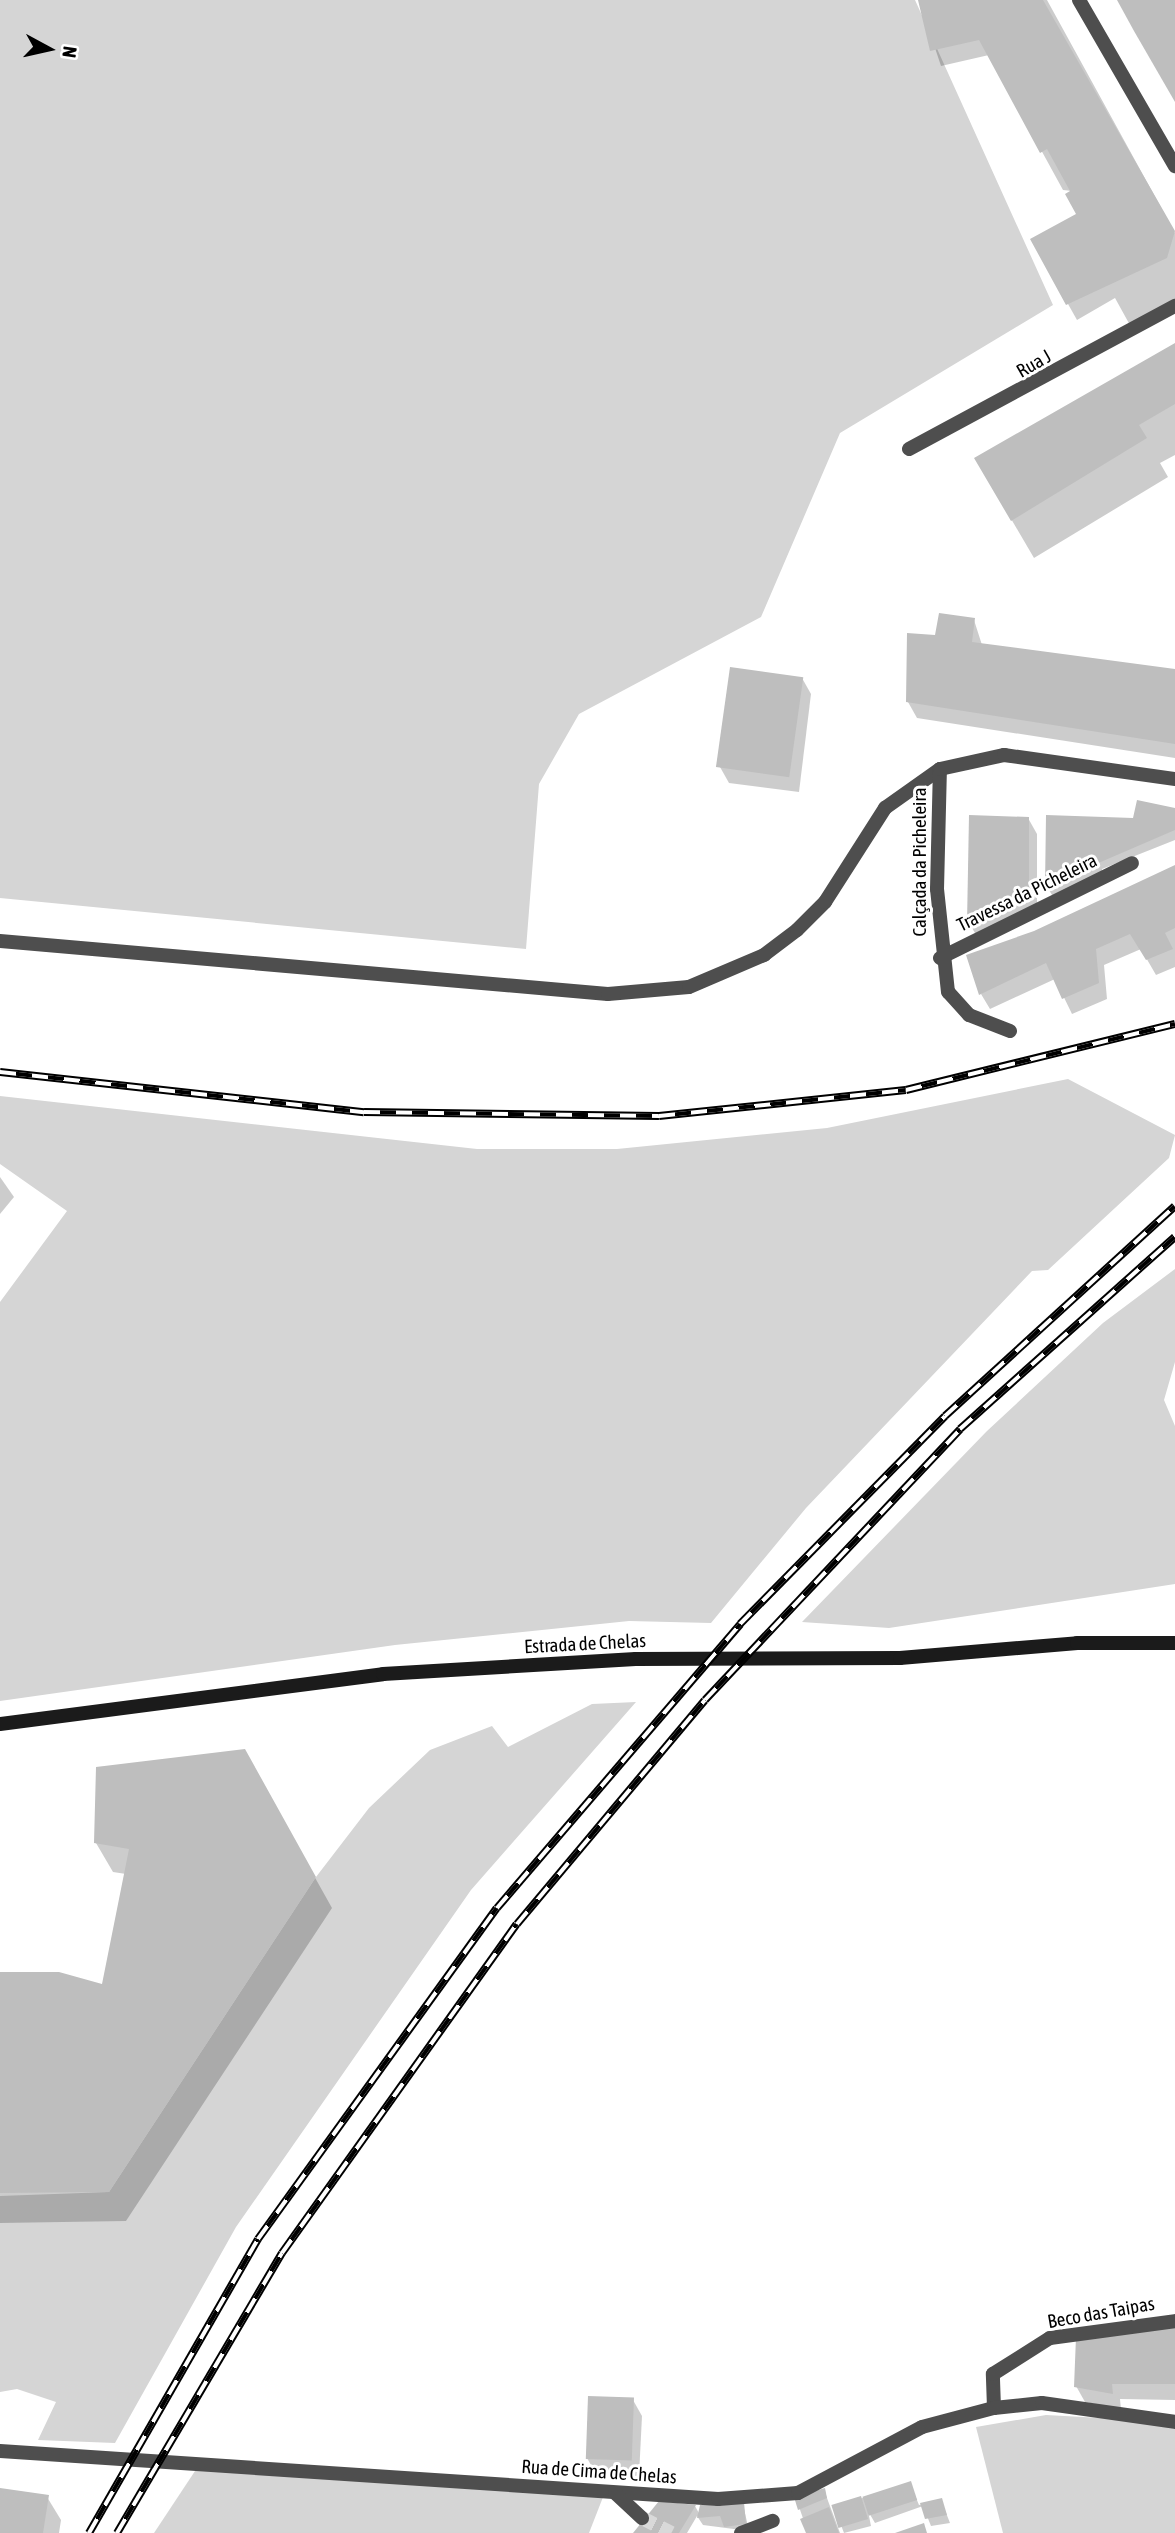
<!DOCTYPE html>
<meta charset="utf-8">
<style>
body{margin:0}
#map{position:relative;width:1175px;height:2533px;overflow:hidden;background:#fff;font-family:"Asap Condensed",sans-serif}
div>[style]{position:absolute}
.green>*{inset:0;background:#d5d5d5}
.shadow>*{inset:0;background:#0003}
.building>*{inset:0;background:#bebebe;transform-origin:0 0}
.minor-tunnel>*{height:14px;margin-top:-7px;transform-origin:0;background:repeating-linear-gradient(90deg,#d9d9d9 0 14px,transparent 0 21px)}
.pedestrian>*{height:14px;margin:-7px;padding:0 7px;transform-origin:7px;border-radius:7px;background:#4e4e4e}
.minor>*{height:14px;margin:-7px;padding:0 7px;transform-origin:7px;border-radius:7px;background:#4e4e4e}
.secondary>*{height:14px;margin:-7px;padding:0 7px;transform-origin:7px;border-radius:7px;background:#1b1b1b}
.rail>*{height:8px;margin-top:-4px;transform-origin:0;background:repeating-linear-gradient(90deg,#fff 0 16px,#000 0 32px);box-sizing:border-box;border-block:2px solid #000}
span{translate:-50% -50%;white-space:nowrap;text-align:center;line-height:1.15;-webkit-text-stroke:6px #fff;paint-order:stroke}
.street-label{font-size:19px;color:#000}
.north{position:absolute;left:14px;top:14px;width:70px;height:70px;-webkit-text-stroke:5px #fff;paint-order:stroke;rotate:98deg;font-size:19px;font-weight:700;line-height:28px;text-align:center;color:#000}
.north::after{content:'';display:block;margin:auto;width:24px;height:32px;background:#000;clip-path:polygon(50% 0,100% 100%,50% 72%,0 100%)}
</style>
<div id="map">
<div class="green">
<div style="clip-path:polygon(0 0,915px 0,1053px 305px,840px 433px,761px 617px,579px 714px,539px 784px,526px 949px,0 898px)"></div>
<div style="clip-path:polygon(1068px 1079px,1175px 1135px,1169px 1158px,1048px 1270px,1032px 1271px,806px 1508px,711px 1623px,629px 1621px,395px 1645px,0 1701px,0 1302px,67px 1211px,0 1164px,0 1096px,477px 1149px,617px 1149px,827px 1128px)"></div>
<div style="clip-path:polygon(1175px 1269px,1175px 1362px,1164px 1400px,1175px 1426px,1175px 1584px,889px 1628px,802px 1622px,987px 1431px,1103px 1323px)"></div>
<div style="clip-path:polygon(636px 1702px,471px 1890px,236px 2227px,115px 2443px,38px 2440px,56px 2402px,17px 2389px,0 2392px,0 2196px,109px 2192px,316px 1877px,369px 1808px,430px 1750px,492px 1726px,508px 1747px,592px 1704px)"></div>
<div style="clip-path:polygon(1046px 2415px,1175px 2422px,1175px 2533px,1003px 2533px,976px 2427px)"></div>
<div style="clip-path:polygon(199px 2465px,605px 2492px,589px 2533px,154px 2533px)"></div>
</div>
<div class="shadow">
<div style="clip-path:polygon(919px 0,1047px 0,1175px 233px,1175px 303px,1131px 327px,1115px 298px,1077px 320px,1032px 240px,1078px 214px,1072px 191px,1063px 190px,989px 55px,941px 66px)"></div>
<div style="clip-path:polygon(1175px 346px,1175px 455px,1160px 463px,1168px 477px,1034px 558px,976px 459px)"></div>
<div style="clip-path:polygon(974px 620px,982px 645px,1175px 671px,1175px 758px,917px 718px,908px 702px,937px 637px)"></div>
<div style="clip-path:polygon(802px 678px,811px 694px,799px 792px,729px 783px,720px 767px)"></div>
<div style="clip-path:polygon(1175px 810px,1175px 840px,1102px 869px,1103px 880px,1055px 900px,1046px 885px,1134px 820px)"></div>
<div style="clip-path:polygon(970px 816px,1028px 818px,1037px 834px,1037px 911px,978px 938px,969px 923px)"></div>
<div style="clip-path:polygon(1175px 867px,1175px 967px,1156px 975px,1141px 949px,1104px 965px,1107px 999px,1072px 1014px,1055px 979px,990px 1009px,981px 994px,1035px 933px)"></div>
<div style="clip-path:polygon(0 1177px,14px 1197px,0 1214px)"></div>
<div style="clip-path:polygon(261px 1781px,332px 1908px,126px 2221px,0 2223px,0 1974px,103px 1987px,126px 1874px,113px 1872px,96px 1843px)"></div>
<div style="clip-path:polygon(1175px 2329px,1175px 2400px,1120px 2399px,1121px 2409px,1085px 2402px,1076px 2386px)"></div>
<div style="clip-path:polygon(633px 2400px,642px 2416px,639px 2476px,596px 2474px,587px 2458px)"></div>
<div style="clip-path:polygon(910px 2483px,919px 2505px,941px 2500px,950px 2523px,931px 2526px,923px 2506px,875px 2523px,868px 2511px,871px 2526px,844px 2533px,834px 2507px)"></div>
<div style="clip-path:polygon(0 2489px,47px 2497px,61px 2520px,59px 2533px,0 2533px)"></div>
<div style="clip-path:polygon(824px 2490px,840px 2533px,808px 2533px,796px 2498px)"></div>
<div style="clip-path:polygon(743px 2504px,749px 2531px,703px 2525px,697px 2516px,687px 2533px,635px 2533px,695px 2506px,700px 2515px)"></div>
</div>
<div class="building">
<div style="clip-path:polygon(918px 0,1043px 0,1175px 231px,1167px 258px,1066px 305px,1030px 239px,1076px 214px,1065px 194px,1070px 191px,1047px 149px,1040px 153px,979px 40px,930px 51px)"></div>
<div style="clip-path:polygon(1117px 0,1175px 0,1175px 102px,1134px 31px)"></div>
<div style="clip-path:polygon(1175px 343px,1175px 404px,1139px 425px,1147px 438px,1011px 521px,974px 458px)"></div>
<div style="clip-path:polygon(939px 613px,975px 618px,972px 642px,1175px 669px,1175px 744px,906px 702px,907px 633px,935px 635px)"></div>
<div style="left:730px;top:667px;width:74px;height:101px;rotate:8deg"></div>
<div style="clip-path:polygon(1137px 800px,1175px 808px,1175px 830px,1045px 886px,1046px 815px,1133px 818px)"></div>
<div style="clip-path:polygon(969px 815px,1029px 817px,1029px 895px,967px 923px)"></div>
<div style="clip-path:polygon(1175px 865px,1175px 928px,1165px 933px,1173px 949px,1146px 960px,1130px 934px,1096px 949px,1099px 983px,1062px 999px,1046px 963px,979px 995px,966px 955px,1034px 931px)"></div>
<div style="clip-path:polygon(245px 1749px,316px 1877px,109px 2192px,0 2193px,0 1972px,59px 1972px,102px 1984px,129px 1849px,94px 1843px,96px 1767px)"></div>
<div style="clip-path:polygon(1175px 2327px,1175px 2384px,1112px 2384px,1113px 2394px,1074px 2387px,1076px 2337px)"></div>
<div style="left:588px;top:2396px;width:46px;height:63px;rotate:2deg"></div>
<div style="left:911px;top:2481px;width:20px;height:51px;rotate:72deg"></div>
<div style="clip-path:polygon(0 2488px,49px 2495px,43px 2533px,0 2533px)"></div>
<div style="clip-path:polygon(825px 2488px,827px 2498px,798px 2510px,794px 2497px)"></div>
<div style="left:861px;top:2496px;width:24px;height:31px;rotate:73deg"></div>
<div style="clip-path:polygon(942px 2498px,947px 2515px,925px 2519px,920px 2503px)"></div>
<div style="clip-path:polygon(659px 2501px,696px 2505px,679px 2533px,633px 2533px)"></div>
<div style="clip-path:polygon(744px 2502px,746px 2524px,724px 2527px,720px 2516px,697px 2518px,700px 2505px)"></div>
<div style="clip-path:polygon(829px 2507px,839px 2533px,806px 2533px,800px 2519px)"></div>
<div style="clip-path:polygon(924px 2523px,927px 2533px,895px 2533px)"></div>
</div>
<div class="minor-tunnel">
<div style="left:642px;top:2518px;width:33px;rotate:27deg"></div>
</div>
<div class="pedestrian">
<div style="left:994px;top:2408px;width:34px;rotate:-92deg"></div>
<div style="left:993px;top:2374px;width:67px;rotate:-32.3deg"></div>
<div style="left:1050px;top:2338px;width:126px;rotate:-7.7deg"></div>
</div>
<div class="minor">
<div style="left:1079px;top:0;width:192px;rotate:60deg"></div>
<div style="left:909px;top:449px;width:302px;rotate:-28.3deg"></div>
<div style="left:0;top:941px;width:610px;rotate:4.98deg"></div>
<div style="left:608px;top:994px;width:81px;rotate:-4.9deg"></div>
<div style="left:689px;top:987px;width:82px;rotate:-23.1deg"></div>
<div style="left:764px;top:955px;width:41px;rotate:-37.1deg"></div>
<div style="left:797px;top:930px;width:40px;rotate:-45deg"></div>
<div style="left:825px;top:902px;width:112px;rotate:-57.4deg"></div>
<div style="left:885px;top:808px;width:67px;rotate:-35.3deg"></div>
<div style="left:940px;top:958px;width:214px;rotate:-26.3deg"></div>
<div style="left:1010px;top:1031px;width:44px;rotate:-158.7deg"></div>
<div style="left:969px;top:1015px;width:31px;rotate:-132deg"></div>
<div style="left:948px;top:992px;width:104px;rotate:-96.1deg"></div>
<div style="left:937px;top:889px;width:120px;rotate:-88.6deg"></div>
<div style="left:940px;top:769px;width:66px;rotate:-12.3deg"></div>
<div style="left:1004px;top:755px;width:173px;rotate:8deg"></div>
<div style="left:0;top:2451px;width:720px;rotate:3.82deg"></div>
<div style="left:718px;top:2499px;width:80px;rotate:-4.3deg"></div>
<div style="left:798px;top:2493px;width:140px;rotate:-28deg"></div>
<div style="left:922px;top:2427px;width:74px;rotate:-14.8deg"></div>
<div style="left:994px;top:2408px;width:48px;rotate:-5.9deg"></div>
<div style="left:1042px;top:2403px;width:134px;rotate:8.1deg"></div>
<div style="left:615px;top:2493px;width:37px;rotate:43deg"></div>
<div style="left:741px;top:2533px;width:34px;rotate:-21deg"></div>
</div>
<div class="secondary">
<div style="left:0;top:1724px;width:386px;rotate:-7.4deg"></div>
<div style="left:383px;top:1674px;width:253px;rotate:-3.4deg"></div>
<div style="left:636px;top:1659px;width:264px;rotate:-0.2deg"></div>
<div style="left:900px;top:1658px;width:178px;rotate:-4.8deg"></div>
<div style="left:1077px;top:1643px;width:98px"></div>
</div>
<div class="rail">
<div style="left:0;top:1072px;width:366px;rotate:6.3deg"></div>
<div style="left:364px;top:1112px;width:295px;rotate:0.8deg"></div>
<div style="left:659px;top:1116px;width:248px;rotate:-6deg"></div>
<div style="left:906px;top:1090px;width:277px;rotate:-13.8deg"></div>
<div style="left:89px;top:2533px;width:339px;rotate:-60.1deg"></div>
<div style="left:258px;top:2239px;width:408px;rotate:-54.2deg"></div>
<div style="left:497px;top:1908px;width:374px;rotate:-49.4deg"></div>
<div style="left:740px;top:1624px;width:292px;rotate:-45.4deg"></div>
<div style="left:945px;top:1416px;width:311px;rotate:-42.4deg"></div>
<div style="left:117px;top:2533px;width:325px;rotate:-59.5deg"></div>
<div style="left:282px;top:2253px;width:404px;rotate:-54.5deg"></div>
<div style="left:517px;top:1924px;width:292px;rotate:-50deg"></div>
<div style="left:705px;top:1700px;width:372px;rotate:-46.7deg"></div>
<div style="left:960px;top:1429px;width:288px;rotate:-41.8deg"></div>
</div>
<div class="street-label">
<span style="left:1034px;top:364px;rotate:-30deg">Rua J</span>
<span style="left:920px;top:862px;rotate:-90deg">Calçada da Picheleira</span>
<span style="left:1027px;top:893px;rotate:-26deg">Travessa da Picheleira</span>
<span style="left:585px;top:1644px;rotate:-3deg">Estrada de Chelas</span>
<span style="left:1101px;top:2313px;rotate:-10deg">Beco das Taipas</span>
<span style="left:599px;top:2472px;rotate:4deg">Rua de Cima de Chelas</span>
</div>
<div class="north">N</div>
</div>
